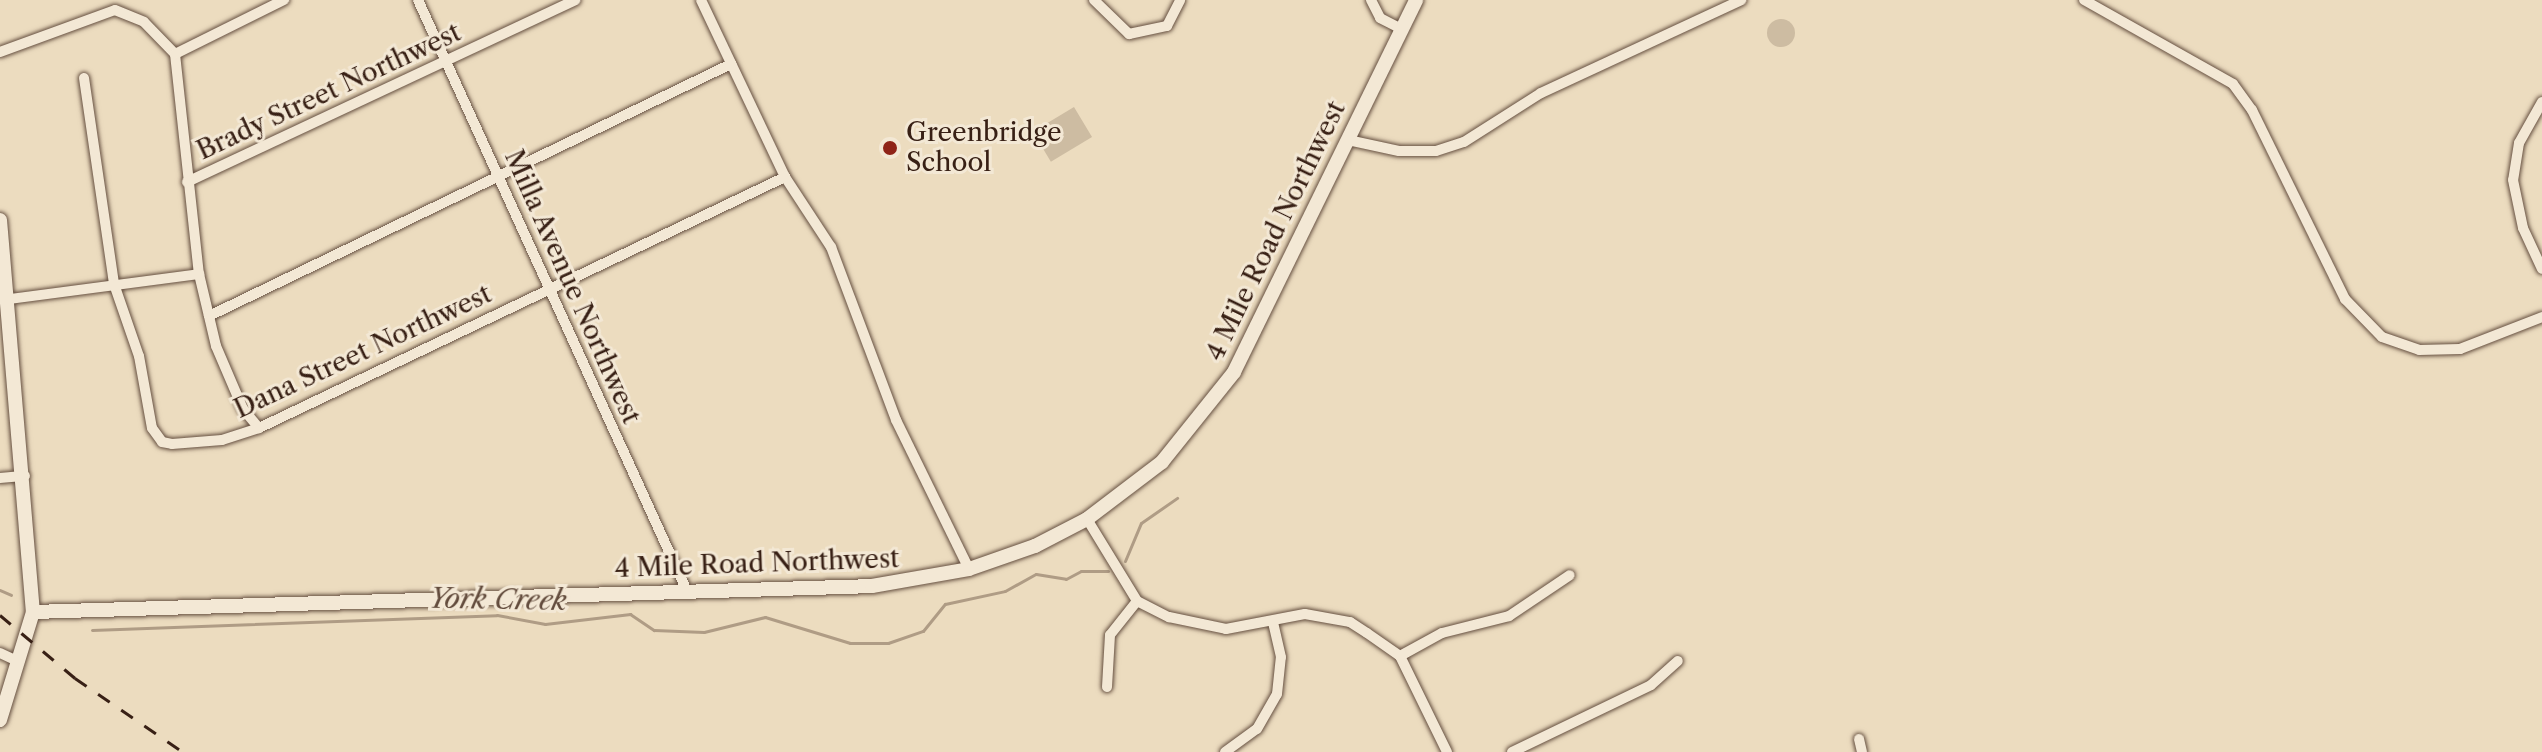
<!DOCTYPE html>
<style>
body{margin:0}
#map{position:relative;width:2542px;height:752px;overflow:hidden;background:#ecdcbf;font-family:"Libre Caslon Text",serif}
div>[style]{position:absolute}
.green>*{inset:0;background:#cdbca2;transform-origin:0 0}
.round{border-radius:50%}
.stream>*{height:3px;margin:-1.5px;padding:0 1.5px;transform-origin:1.5px;border-radius:1.5px;background:#af9c85}
.roads{filter:drop-shadow(0 0 2px #654f40) drop-shadow(0 0 2px #654f40)}
.minor>*{height:10px;margin:-5px;padding:0 5px;transform-origin:5px;border-radius:5px;background:#f3e8d5}
.secondary>*{height:14px;margin:-7px;padding:0 7px;transform-origin:7px;border-radius:7px;background:#f3e8d5}
.rail>*{height:3px;margin-top:-1.5px;transform-origin:0;background:repeating-linear-gradient(90deg,#382015 0 14px,transparent 0 28px)}
.dots>*{width:22px;height:22px;translate:-50% -50%;box-sizing:border-box;border:4px solid #f3e8d5;border-radius:50%}
span{translate:-50% -50%;white-space:nowrap;text-align:center;line-height:1.15;-webkit-text-stroke:6px #f3e8d5;paint-order:stroke}
.street-label{font-size:26px;color:#382015}
.poi-label{font-size:26px;color:#382015}
.left{translate:0 -50%;text-align:left}
.water-label{font-size:28px;color:#624b3c;font-style:italic}
</style>
<div id="map">
<div class="green">
<div class="round" style="left:1767px;top:19px;width:28px;height:28px"></div>
<div style="left:1074px;top:107px;width:35px;height:48px;rotate:59deg"></div>
</div>
<div class="stream">
<div style="left:1125px;top:561px;width:41px;rotate:-67.2deg"></div>
<div style="left:1141px;top:523px;width:44px;rotate:-34.8deg"></div>
<div style="left:0;top:590px;width:12px;rotate:24deg"></div>
<div style="left:92px;top:630px;width:405px;rotate:-2.1deg"></div>
<div style="left:497px;top:615px;width:49px;rotate:10.6deg"></div>
<div style="left:545px;top:624px;width:86px;rotate:-6.7deg"></div>
<div style="left:630px;top:614px;width:29px;rotate:34deg"></div>
<div style="left:654px;top:630px;width:50px;rotate:2.3deg"></div>
<div style="left:704px;top:632px;width:63px;rotate:-13.8deg"></div>
<div style="left:765px;top:617px;width:89px;rotate:17deg"></div>
<div style="left:850px;top:643px;width:38px"></div>
<div style="left:888px;top:643px;width:37px;rotate:-19deg"></div>
<div style="left:923px;top:631px;width:35px;rotate:-51deg"></div>
<div style="left:945px;top:604px;width:61px;rotate:-12.2deg"></div>
<div style="left:1005px;top:591px;width:35px;rotate:-29deg"></div>
<div style="left:1036px;top:574px;width:30px;rotate:9deg"></div>
<div style="left:1066px;top:579px;width:17px;rotate:-28deg"></div>
<div style="left:1081px;top:571px;width:27px"></div>
</div>
<div class="roads">
<div class="minor">
<div style="left:418px;top:0;width:649px;rotate:65.53deg"></div>
<div style="left:701px;top:0;width:196px;rotate:64.6deg"></div>
<div style="left:785px;top:177px;width:84px;rotate:56.7deg"></div>
<div style="left:831px;top:247px;width:185px;rotate:69.4deg"></div>
<div style="left:896px;top:420px;width:166px;rotate:63.9deg"></div>
<div style="left:1094px;top:0;width:49px;rotate:44.2deg"></div>
<div style="left:1129px;top:34px;width:39px;rotate:-12deg"></div>
<div style="left:1167px;top:26px;width:29px;rotate:-63deg"></div>
<div style="left:1371px;top:0;width:20px;rotate:63deg"></div>
<div style="left:1380px;top:18px;width:25px;rotate:27deg"></div>
<div style="left:2084px;top:0;width:171px;rotate:29.4deg"></div>
<div style="left:2233px;top:84px;width:32px;rotate:54deg"></div>
<div style="left:2252px;top:110px;width:211px;rotate:63.8deg"></div>
<div style="left:2345px;top:299px;width:53px;rotate:45.8deg"></div>
<div style="left:2382px;top:337px;width:39px;rotate:19deg"></div>
<div style="left:2419px;top:350px;width:41px;rotate:-1.4deg"></div>
<div style="left:2460px;top:349px;width:88px;rotate:-21.3deg"></div>
<div style="left:0;top:52px;width:122px;rotate:-20.1deg"></div>
<div style="left:115px;top:10px;width:31px;rotate:22deg"></div>
<div style="left:144px;top:22px;width:45px;rotate:45.9deg"></div>
<div style="left:175px;top:54px;width:221px;rotate:83.8deg"></div>
<div style="left:199px;top:274px;width:74px;rotate:76.7deg"></div>
<div style="left:216px;top:346px;width:69px;rotate:66.8deg"></div>
<div style="left:243px;top:409px;width:25px;rotate:50deg"></div>
<div style="left:175px;top:54px;width:122px;rotate:-26.4deg"></div>
<div style="left:84px;top:78px;width:208px;rotate:81.7deg"></div>
<div style="left:114px;top:284px;width:76px;rotate:70.9deg"></div>
<div style="left:139px;top:356px;width:73px;rotate:79.8deg"></div>
<div style="left:152px;top:428px;width:17px;rotate:54deg"></div>
<div style="left:162px;top:442px;width:10px;rotate:11deg"></div>
<div style="left:172px;top:444px;width:50px;rotate:-4.6deg"></div>
<div style="left:222px;top:440px;width:39px;rotate:-18deg"></div>
<div style="left:259px;top:428px;width:583px;rotate:-25.51deg"></div>
<div style="left:2542px;top:102px;width:47px;rotate:119.3deg"></div>
<div style="left:2519px;top:143px;width:37px;rotate:99deg"></div>
<div style="left:2513px;top:180px;width:49px;rotate:78.2deg"></div>
<div style="left:2523px;top:228px;width:45px;rotate:65.1deg"></div>
<div style="left:1348px;top:140px;width:52px;rotate:12.2deg"></div>
<div style="left:1399px;top:151px;width:37px"></div>
<div style="left:1436px;top:151px;width:29px;rotate:-18deg"></div>
<div style="left:1464px;top:142px;width:91px;rotate:-32.5deg"></div>
<div style="left:1541px;top:93px;width:221px;rotate:-24.9deg"></div>
<div style="left:187px;top:182px;width:429px;rotate:-25.1deg"></div>
<div style="left:10px;top:299px;width:191px;rotate:-7.5deg"></div>
<div style="left:209px;top:316px;width:580px;rotate:-25.77deg"></div>
<div style="left:0;top:478px;width:25px;rotate:-5deg"></div>
<div style="left:1087px;top:519px;width:96px;rotate:58.6deg"></div>
<div style="left:1137px;top:601px;width:36px;rotate:27deg"></div>
<div style="left:1169px;top:617px;width:58px;rotate:11.9deg"></div>
<div style="left:1226px;top:629px;width:80px;rotate:-10.8deg"></div>
<div style="left:1305px;top:614px;width:46px;rotate:10.1deg"></div>
<div style="left:1350px;top:622px;width:20px;rotate:33deg"></div>
<div style="left:1367px;top:633px;width:40px;rotate:34.9deg"></div>
<div style="left:1400px;top:656px;width:107px;rotate:63.9deg"></div>
<div style="left:0;top:653px;width:19px;rotate:25deg"></div>
<div style="left:1400px;top:656px;width:48px;rotate:-28.7deg"></div>
<div style="left:1442px;top:633px;width:69px;rotate:-14.2deg"></div>
<div style="left:1509px;top:616px;width:73px;rotate:-33.9deg"></div>
<div style="left:1107px;top:687px;width:52px;rotate:-86.7deg"></div>
<div style="left:1110px;top:635px;width:43px;rotate:-51.5deg"></div>
<div style="left:1859px;top:739px;width:13px;rotate:77deg"></div>
<div style="left:1225px;top:752px;width:39px;rotate:-36deg"></div>
<div style="left:1257px;top:729px;width:40px;rotate:-60.3deg"></div>
<div style="left:1277px;top:694px;width:37px;rotate:-84deg"></div>
<div style="left:1281px;top:657px;width:36px;rotate:-103deg"></div>
<div style="left:1512px;top:752px;width:154px;rotate:-25.7deg"></div>
<div style="left:1651px;top:685px;width:36px;rotate:-42deg"></div>
</div>
<div class="secondary">
<div style="left:0;top:220px;width:393px;rotate:85.2deg"></div>
<div style="left:33px;top:612px;width:113px;rotate:107deg"></div>
<div style="left:33px;top:612px;width:839px;rotate:-1.77deg"></div>
<div style="left:872px;top:586px;width:98px;rotate:-9.9deg"></div>
<div style="left:969px;top:569px;width:70px;rotate:-19.2deg"></div>
<div style="left:1035px;top:546px;width:59px;rotate:-27.4deg"></div>
<div style="left:1087px;top:519px;width:94px;rotate:-37.2deg"></div>
<div style="left:1162px;top:462px;width:115px;rotate:-51.3deg"></div>
<div style="left:1234px;top:372px;width:414px;rotate:-63.9deg"></div>
</div>
</div>
<div class="rail">
<div style="left:0;top:615px;width:98px;rotate:40deg"></div>
<div style="left:75px;top:678px;width:131px;rotate:34.4deg"></div>
</div>
<div class="dots">
<div style="left:890px;top:148px;background:#8f2418"></div>
</div>
<div class="street-label">
<span style="left:329px;top:92px;rotate:-25deg">Brady Street Northwest</span>
<span style="left:1276px;top:231px;rotate:-64deg">4 Mile Road Northwest</span>
<span style="left:572px;top:287px;rotate:66deg">Milla Avenue Northwest</span>
<span style="left:363px;top:352px;rotate:-25deg">Dana Street Northwest</span>
<span style="left:757px;top:564px;rotate:-2deg">4 Mile Road Northwest</span>
</div>
<div class="poi-label">
<span class="left" style="left:906px;top:148px">Greenbridge<br>School</span>
</div>
<div class="water-label">
<span style="left:498px;top:599px;rotate:1deg">York Creek</span>
</div>
</div>
